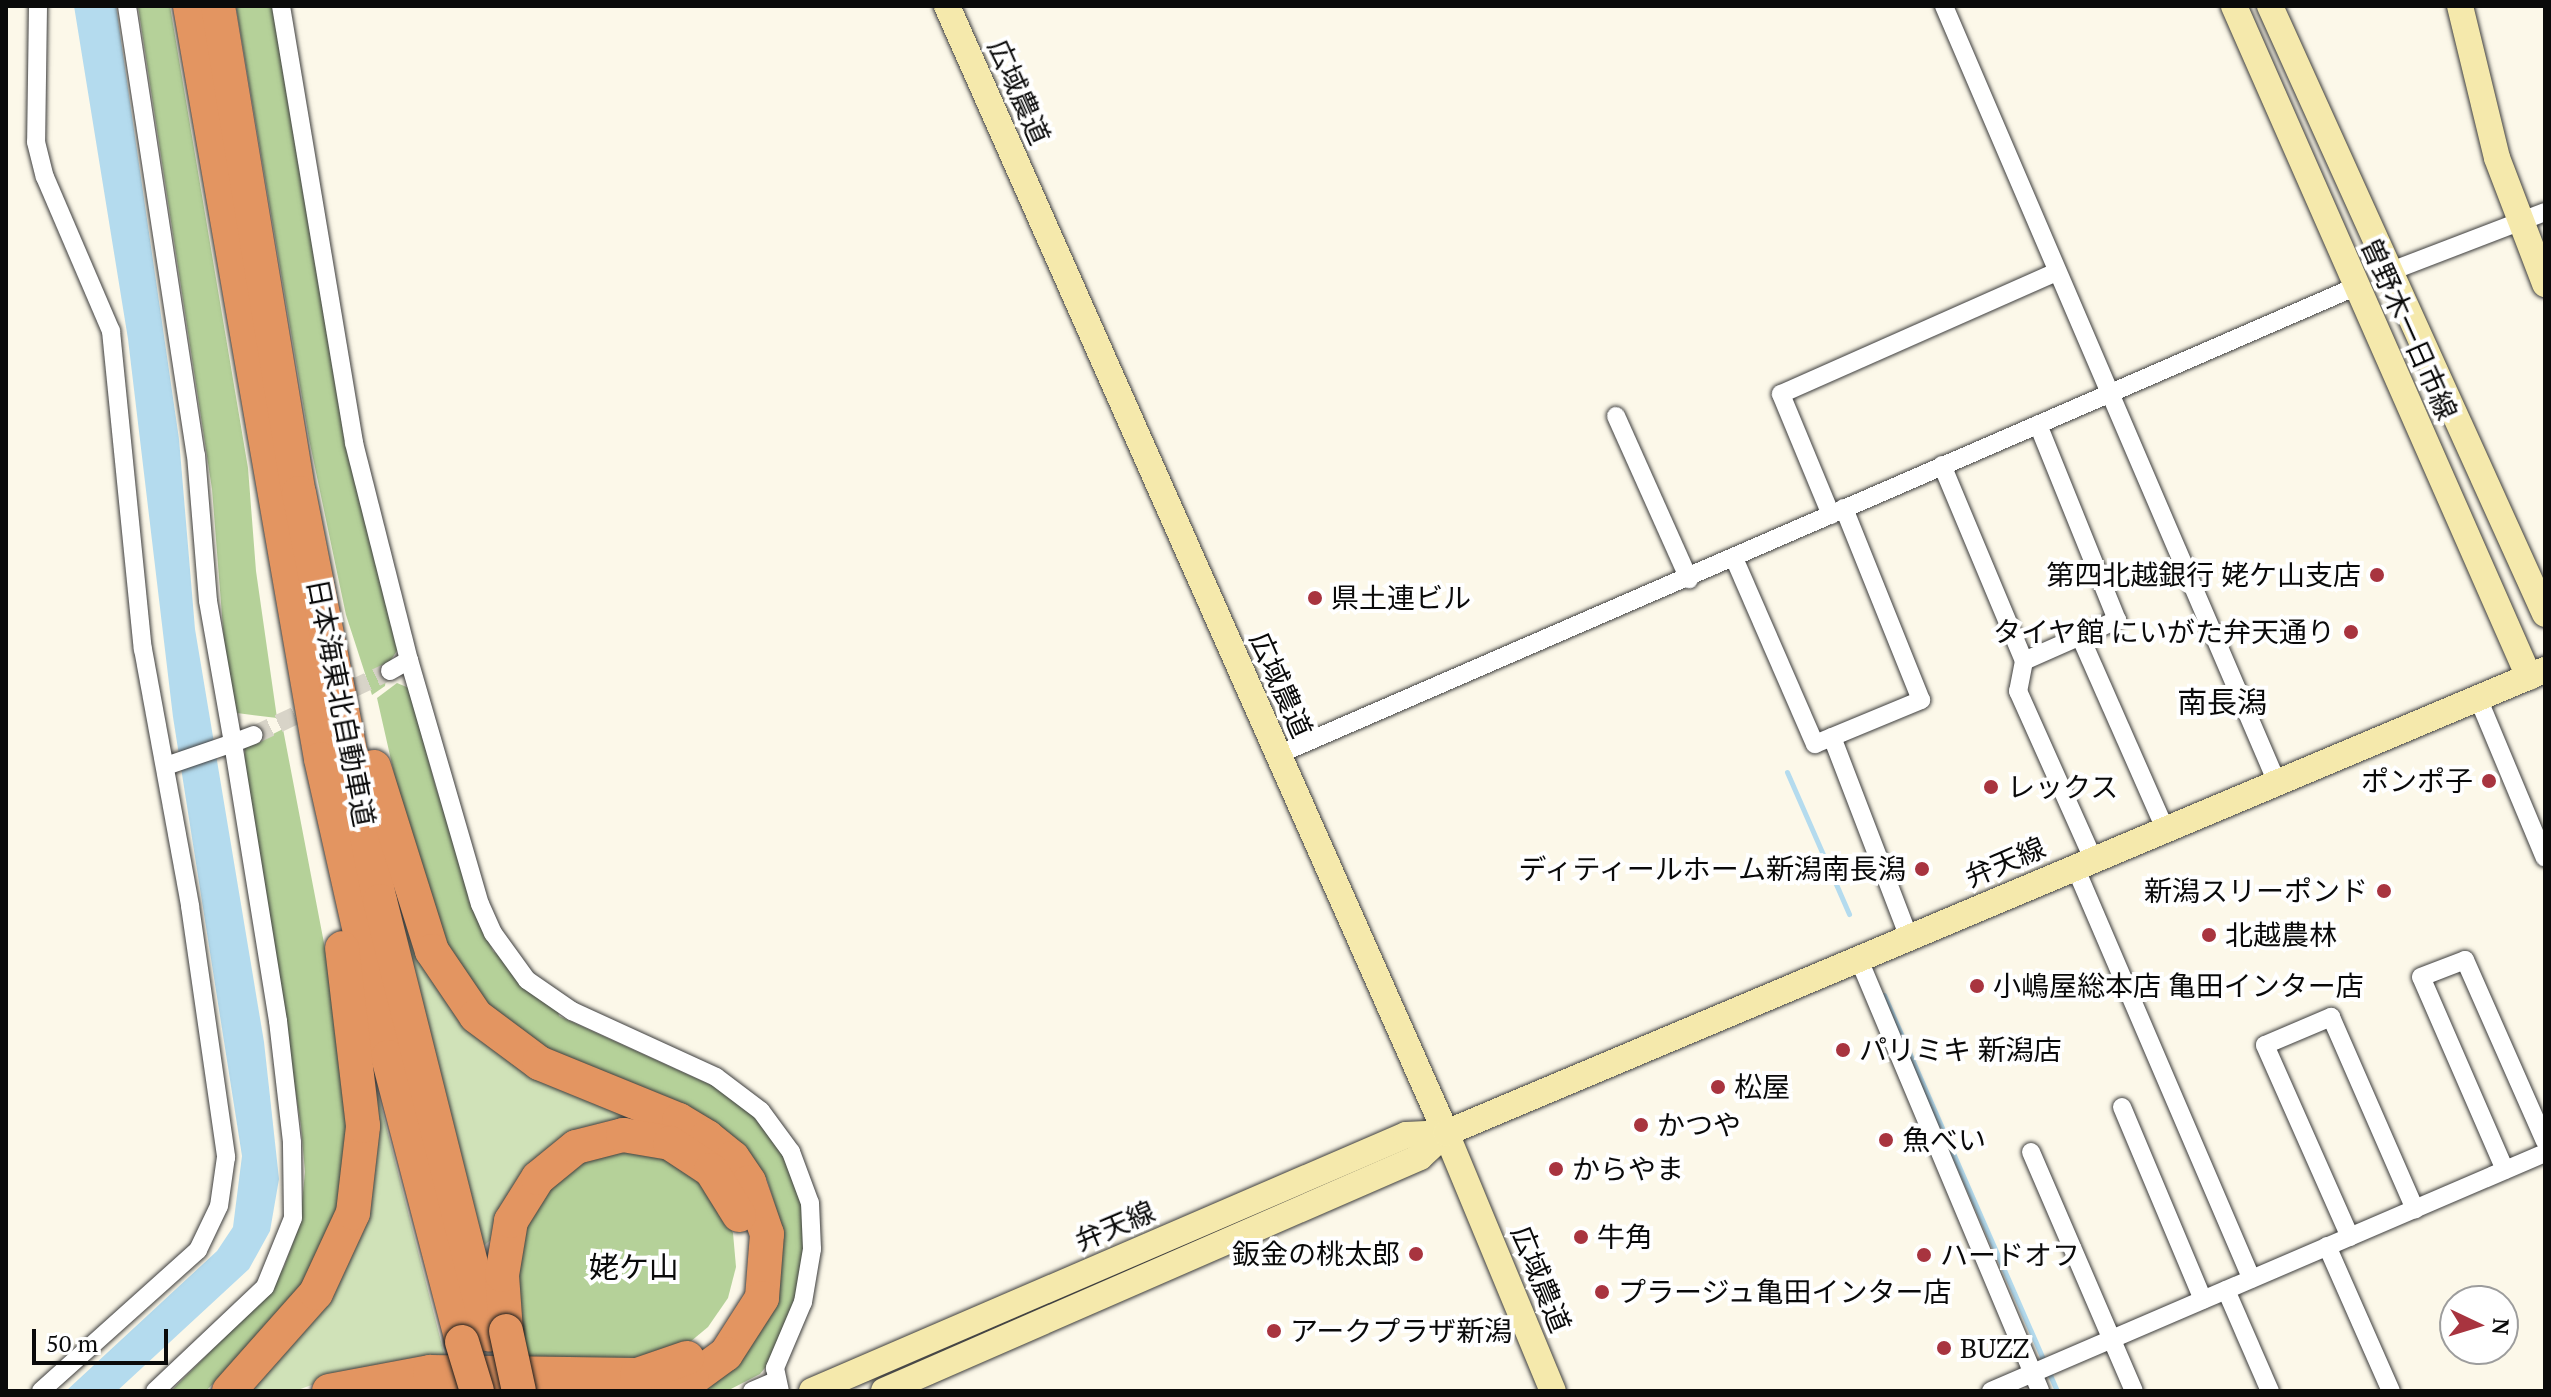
<!DOCTYPE html>
<meta charset="utf-8">
<style>
body{margin:0}
#map{position:relative;width:2551px;height:1397px;overflow:hidden;background:#fcf8e9;font-family:"PT Serif","Noto Sans JP",serif}
div>[style]{position:absolute}
.green>*{inset:0;background:#d0e2b8}
.forest>*{inset:0;background:#b5d199}
.water>*{inset:0;background:#b4dbee}
.stream>*{height:5px;margin:-2.5px;padding:0 2.5px;transform-origin:2.5px;border-radius:2.5px;background:#b4dbee}
.street-tunnel>*{height:18px;margin-top:-9px;transform-origin:0;background:repeating-linear-gradient(90deg,#d8d4c8 0 18px,transparent 0 27px)}
.roads{filter:drop-shadow(0 0 2px #3d3d3d) drop-shadow(0 0 2px #3d3d3d)}
.street>*{height:18px;margin:-9px;padding:0 9px;transform-origin:9px;border-radius:9px;background:#fff}
.secondary>*{height:26px;margin:-13px;padding:0 13px;transform-origin:13px;border-radius:13px;background:#f5e9ac}
.highway>*{height:34px;margin:-17px;padding:0 17px;transform-origin:17px;border-radius:17px;background:#e39561}
.bridges{filter:drop-shadow(0 0 2px #1b1b1b) drop-shadow(0 0 2px #1b1b1b)}
.highway-bridge>*{height:34px;margin:-17px;padding:0 17px;transform-origin:17px;border-radius:17px;background:#e39561}
.dots>*{width:22px;height:22px;translate:-50% -50%;box-sizing:border-box;border:4px solid #fff;border-radius:50%}
span{translate:-50% -50%;white-space:nowrap;text-align:center;line-height:1.15;-webkit-text-stroke:8px #fff;paint-order:stroke}
.street-label{font-size:28px;color:#0a0a0a}
.poi-label{font-size:28px;color:#0a0a0a}
.right{translate:-100% -50%;text-align:right}
.left{translate:0 -50%;text-align:left}
.neighbourhood-label{font-size:30px;color:#0a0a0a}
.frame{position:absolute;inset:0;border:8px solid #0a0a0a;pointer-events:none}
.north{position:absolute;left:2439px;top:1285px;width:80px;height:80px;box-sizing:border-box;background:#fff;border:2px solid #9d9d9d;border-radius:50%;rotate:94deg;font-size:22px;font-weight:700;line-height:32px;text-align:center;color:#0a0a0a}
.north::after{content:'';display:block;margin:auto;width:28px;height:36px;background:#a8343f;clip-path:polygon(50% 0,100% 100%,50% 72%,0 100%)}
.scale{position:absolute;left:32px;top:1329px;width:136px;height:36px;box-sizing:border-box;border:4px solid #0a0a0a;border-top:0;padding-left:10px;font-size:24px;line-height:28px;white-space:nowrap;color:#0a0a0a;-webkit-text-stroke:6px #fff;paint-order:stroke}
</style>
<div id="map">
<div class="green">
<div style="clip-path:polygon(398px 908px,447px 997px,643px 1118px,482px 1247px)"></div>
<div style="clip-path:polygon(370px 1063px,446px 1361px,320px 1382px,295px 1391px,242px 1391px)"></div>
</div>
<div class="forest">
<div style="clip-path:polygon(138px 6px,170px 6px,248px 468px,256px 571px,277px 718px,237px 713px,226px 666px,212px 489px)"></div>
<div style="clip-path:polygon(236px 6px,274px 6px,401px 645px,388px 664px,385px 686px,372px 695px,346px 615px,309px 439px)"></div>
<div style="clip-path:polygon(397px 683px,409px 688px,436px 788px,469px 884px,468px 899px,493px 951px,557px 1007px,559px 1016px,737px 1097px,764px 1122px,811px 1201px,805px 1272px,774px 1357px,760px 1374px,727px 1391px,701px 1391px,732px 1369px,772px 1312px,780px 1286px,780px 1221px,767px 1179px,716px 1123px,545px 1051px,477px 998px,436px 926px,396px 782px,377px 698px)"></div>
<div style="clip-path:polygon(283px 729px,337px 1011px,351px 1132px,347px 1192px,301px 1294px,206px 1391px,171px 1391px,264px 1298px,284px 1267px,300px 1224px,305px 1172px,301px 1126px,244px 765px,245px 748px)"></div>
<div style="clip-path:polygon(646px 1147px,716px 1194px,733px 1233px,736px 1267px,728px 1298px,708px 1327px,678px 1352px,650px 1364px,526px 1362px,513px 1249px,536px 1196px,581px 1157px)"></div>
</div>
<div class="water">
<div style="clip-path:polygon(74px 6px,116px 6px,179px 439px,195px 629px,264px 1042px,279px 1179px,270px 1231px,249px 1269px,117px 1391px,66px 1391px,217px 1251px,233px 1227px,242px 1156px,173px 717px,128px 339px)"></div>
</div>
<div class="stream">
<div style="left:1787px;top:772px;width:155px;rotate:66.4deg"></div>
<div style="left:1884px;top:995px;width:432px;rotate:66.4deg"></div>
</div>
<div class="street-tunnel">
<div style="left:254px;top:735px;width:150px;rotate:-25.2deg"></div>
</div>
<div class="roads">
<div class="street">
<div style="left:38px;top:6px;width:136px;rotate:90.8deg"></div>
<div style="left:36px;top:142px;width:36px;rotate:76deg"></div>
<div style="left:45px;top:177px;width:168px;rotate:66.8deg"></div>
<div style="left:111px;top:331px;width:320px;rotate:84.3deg"></div>
<div style="left:143px;top:649px;width:261px;rotate:79.6deg"></div>
<div style="left:190px;top:906px;width:254px;rotate:81.8deg"></div>
<div style="left:226px;top:1157px;width:49px;rotate:98.1deg"></div>
<div style="left:219px;top:1206px;width:49px;rotate:115.5deg"></div>
<div style="left:198px;top:1250px;width:211px;rotate:138.1deg"></div>
<div style="left:127px;top:6px;width:454px;rotate:81.3deg"></div>
<div style="left:196px;top:455px;width:146px;rotate:85.3deg"></div>
<div style="left:208px;top:601px;width:144px;rotate:80deg"></div>
<div style="left:233px;top:743px;width:71px;rotate:161.1deg"></div>
<div style="left:281px;top:6px;width:443px;rotate:80.5deg"></div>
<div style="left:354px;top:443px;width:224px;rotate:75.8deg"></div>
<div style="left:409px;top:660px;width:254px;rotate:73.8deg"></div>
<div style="left:480px;top:904px;width:32px;rotate:66deg"></div>
<div style="left:493px;top:933px;width:58px;rotate:54.1deg"></div>
<div style="left:527px;top:980px;width:55px;rotate:34.6deg"></div>
<div style="left:572px;top:1011px;width:158px;rotate:24.6deg"></div>
<div style="left:716px;top:1077px;width:56px;rotate:37.1deg"></div>
<div style="left:761px;top:1111px;width:51px;rotate:53.8deg"></div>
<div style="left:791px;top:1152px;width:54px;rotate:69.6deg"></div>
<div style="left:810px;top:1203px;width:46px;rotate:87.5deg"></div>
<div style="left:812px;top:1249px;width:54px;rotate:99.6deg"></div>
<div style="left:803px;top:1302px;width:72px;rotate:113deg"></div>
<div style="left:775px;top:1368px;width:24px;rotate:78deg"></div>
<div style="left:1944px;top:6px;width:848px;rotate:66.79deg"></div>
<div style="left:2386px;top:273px;width:170px;rotate:-21deg"></div>
<div style="left:1616px;top:416px;width:179px;rotate:65.9deg"></div>
<div style="left:1942px;top:465px;width:212px;rotate:67.3deg"></div>
<div style="left:2024px;top:661px;width:102px;rotate:-23.8deg"></div>
<div style="left:2117px;top:620px;width:211px;rotate:-112deg"></div>
<div style="left:1831px;top:515px;width:131px;rotate:-112.5deg"></div>
<div style="left:1781px;top:394px;width:299px;rotate:-23.9deg"></div>
<div style="left:1734px;top:558px;width:203px;rotate:66.5deg"></div>
<div style="left:1815px;top:744px;width:115px;rotate:-22.5deg"></div>
<div style="left:1921px;top:700px;width:207px;rotate:-111.9deg"></div>
<div style="left:2080px;top:636px;width:211px;rotate:66.2deg"></div>
<div style="left:2024px;top:661px;width:31px;rotate:101deg"></div>
<div style="left:2018px;top:691px;width:184px;rotate:65.9deg"></div>
<div style="left:390px;top:671px;width:22px;rotate:-30deg"></div>
<div style="left:2478px;top:698px;width:173px;rotate:67.3deg"></div>
<div style="left:1832px;top:737px;width:215px;rotate:69deg"></div>
<div style="left:1277px;top:755px;width:1175px;rotate:-23.47deg"></div>
<div style="left:2075px;top:867px;width:448px;rotate:66.8deg"></div>
<div style="left:1860px;top:962px;width:465px;rotate:67.2deg"></div>
<div style="left:2122px;top:1107px;width:209px;rotate:67.2deg"></div>
<div style="left:2031px;top:1152px;width:260px;rotate:66.7deg"></div>
<div style="left:2505px;top:1170px;width:210px;rotate:-113.5deg"></div>
<div style="left:2421px;top:977px;width:47px;rotate:-21.1deg"></div>
<div style="left:2465px;top:960px;width:198px;rotate:66.2deg"></div>
<div style="left:2350px;top:1237px;width:210px;rotate:-113.9deg"></div>
<div style="left:2265px;top:1045px;width:72px;rotate:-23deg"></div>
<div style="left:2331px;top:1017px;width:210px;rotate:66.4deg"></div>
<div style="left:2327px;top:1246px;width:158px;rotate:66.2deg"></div>
<div style="left:2226px;top:1290px;width:110px;rotate:66.5deg"></div>
<div style="left:155px;top:1391px;width:151px;rotate:-43.4deg"></div>
<div style="left:265px;top:1287px;width:74px;rotate:-67.9deg"></div>
<div style="left:293px;top:1218px;width:76px;rotate:-90.8deg"></div>
<div style="left:292px;top:1142px;width:122px;rotate:-96.6deg"></div>
<div style="left:278px;top:1021px;width:282px;rotate:-99.2deg"></div>
<div style="left:233px;top:743px;width:22px;rotate:-21deg"></div>
<div style="left:752px;top:1391px;width:26px;rotate:-23deg"></div>
<div style="left:1991px;top:1391px;width:603px;rotate:-23.25deg"></div>
</div>
<div class="secondary">
<div style="left:947px;top:6px;width:1233px;rotate:66.12deg"></div>
<div style="left:1446px;top:1133px;width:279px;rotate:67.5deg"></div>
<div style="left:2234px;top:6px;width:733px;rotate:66.27deg"></div>
<div style="left:2270px;top:6px;width:667px;rotate:65.66deg"></div>
<div style="left:2460px;top:6px;width:156px;rotate:76.3deg"></div>
<div style="left:2497px;top:158px;width:135px;rotate:69.1deg"></div>
<div style="left:812px;top:1391px;width:647px;rotate:-23.31deg"></div>
<div style="left:1406px;top:1135px;width:40px;rotate:-2.9deg"></div>
<div style="left:884px;top:1391px;width:585px;rotate:-23.58deg"></div>
<div style="left:1420px;top:1157px;width:35px;rotate:-43deg"></div>
<div style="left:1446px;top:1133px;width:1193px;rotate:-22.85deg"></div>
</div>
<div class="highway">
<div style="left:190px;top:6px;width:764px;rotate:80.13deg"></div>
<div style="left:321px;top:759px;width:305px;rotate:77.3deg"></div>
<div style="left:388px;top:1057px;width:294px;rotate:75.4deg"></div>
<div style="left:218px;top:6px;width:494px;rotate:80.6deg"></div>
<div style="left:299px;top:493px;width:416px;rotate:78.8deg"></div>
<div style="left:380px;top:901px;width:447px;rotate:75.9deg"></div>
<div style="left:374px;top:767px;width:193px;rotate:72.5deg"></div>
<div style="left:432px;top:951px;width:78px;rotate:55.9deg"></div>
<div style="left:476px;top:1016px;width:79px;rotate:36.7deg"></div>
<div style="left:539px;top:1063px;width:151px;rotate:22.2deg"></div>
<div style="left:679px;top:1120px;width:33px;rotate:31deg"></div>
<div style="left:707px;top:1137px;width:33px;rotate:39deg"></div>
<div style="left:733px;top:1158px;width:29px;rotate:56deg"></div>
<div style="left:749px;top:1182px;width:55px;rotate:70.9deg"></div>
<div style="left:767px;top:1234px;width:64px;rotate:94.5deg"></div>
<div style="left:762px;top:1298px;width:67px;rotate:122.7deg"></div>
<div style="left:726px;top:1354px;width:42px;rotate:143.7deg"></div>
<div style="left:692px;top:1379px;width:34px;rotate:159deg"></div>
<div style="left:506px;top:1331px;width:56px;rotate:-94.1deg"></div>
<div style="left:502px;top:1275px;width:55px;rotate:-80.5deg"></div>
<div style="left:511px;top:1221px;width:51px;rotate:-57.9deg"></div>
<div style="left:538px;top:1178px;width:49px;rotate:-39.2deg"></div>
<div style="left:576px;top:1147px;width:49px;rotate:-14.3deg"></div>
<div style="left:623px;top:1135px;width:48px;rotate:9.7deg"></div>
<div style="left:670px;top:1143px;width:49px;rotate:33.4deg"></div>
<div style="left:711px;top:1170px;width:53px;rotate:58.1deg"></div>
<div style="left:229px;top:1391px;width:131px;rotate:-48.4deg"></div>
<div style="left:316px;top:1293px;width:88px;rotate:-65.2deg"></div>
<div style="left:353px;top:1213px;width:88px;rotate:-83.4deg"></div>
<div style="left:363px;top:1126px;width:179px;rotate:-96.7deg"></div>
<div style="left:329px;top:1391px;width:103px;rotate:-10.7deg"></div>
<div style="left:430px;top:1372px;width:207px;rotate:0.8deg"></div>
<div style="left:637px;top:1375px;width:53px;rotate:-18.8deg"></div>
</div>
</div>
<div class="bridges">
<div class="highway-bridge">
<div style="left:506px;top:1331px;width:61px;rotate:77.8deg"></div>
<div style="left:462px;top:1342px;width:51px;rotate:73deg"></div>
</div>
</div>
<div class="dots">
<div style="left:2377px;top:575px;background:#a8343f"></div>
<div style="left:1315px;top:598px;background:#a8343f"></div>
<div style="left:2351px;top:632px;background:#a8343f"></div>
<div style="left:2489px;top:781px;background:#a8343f"></div>
<div style="left:1991px;top:787px;background:#a8343f"></div>
<div style="left:1922px;top:869px;background:#a8343f"></div>
<div style="left:2384px;top:891px;background:#a8343f"></div>
<div style="left:2209px;top:935px;background:#a8343f"></div>
<div style="left:1977px;top:986px;background:#a8343f"></div>
<div style="left:1843px;top:1050px;background:#a8343f"></div>
<div style="left:1718px;top:1087px;background:#a8343f"></div>
<div style="left:1641px;top:1125px;background:#a8343f"></div>
<div style="left:1886px;top:1140px;background:#a8343f"></div>
<div style="left:1556px;top:1169px;background:#a8343f"></div>
<div style="left:1581px;top:1237px;background:#a8343f"></div>
<div style="left:1416px;top:1254px;background:#a8343f"></div>
<div style="left:1924px;top:1255px;background:#a8343f"></div>
<div style="left:1602px;top:1292px;background:#a8343f"></div>
<div style="left:1274px;top:1331px;background:#a8343f"></div>
<div style="left:1944px;top:1348px;background:#a8343f"></div>
</div>
<div class="street-label">
<span style="left:1019px;top:92px;rotate:66deg">広域農道</span>
<span style="left:2409px;top:329px;rotate:66deg">曽野木一日市線</span>
<span style="left:1281px;top:685px;rotate:66deg">広域農道</span>
<span style="left:341px;top:703px;rotate:79deg">日本海東北自動車道</span>
<span style="left:2005px;top:862px;rotate:-23deg">弁天線</span>
<span style="left:1115px;top:1226px;rotate:-23deg">弁天線</span>
<span style="left:1541px;top:1279px;rotate:68deg">広域農道</span>
</div>
<div class="poi-label">
<span class="right" style="left:2361px;top:575px">第四北越銀行 姥ケ山支店</span>
<span class="left" style="left:1331px;top:598px">県土連ビル</span>
<span class="right" style="left:2335px;top:632px">タイヤ館 にいがた弁天通り</span>
<span class="right" style="left:2473px;top:781px">ポンポ子</span>
<span class="left" style="left:2007px;top:787px">レックス</span>
<span class="right" style="left:1906px;top:869px">ディティールホーム新潟南長潟</span>
<span class="right" style="left:2368px;top:891px">新潟スリーポンド</span>
<span class="left" style="left:2225px;top:935px">北越農林</span>
<span class="left" style="left:1993px;top:986px">小嶋屋総本店 亀田インター店</span>
<span class="left" style="left:1859px;top:1050px">パリミキ 新潟店</span>
<span class="left" style="left:1734px;top:1087px">松屋</span>
<span class="left" style="left:1657px;top:1125px">かつや</span>
<span class="left" style="left:1902px;top:1140px">魚べい</span>
<span class="left" style="left:1572px;top:1169px">からやま</span>
<span class="left" style="left:1597px;top:1237px">牛角</span>
<span class="right" style="left:1400px;top:1254px">鈑金の桃太郎</span>
<span class="left" style="left:1940px;top:1255px">ハードオフ</span>
<span class="left" style="left:1618px;top:1292px">プラージュ亀田インター店</span>
<span class="left" style="left:1290px;top:1331px">アークプラザ新潟</span>
<span class="left" style="left:1960px;top:1348px">BUZZ</span>
</div>
<div class="neighbourhood-label">
<span style="left:2222px;top:702px">南長潟</span>
<span style="left:634px;top:1267px">姥ケ山</span>
</div>
<div class="frame"></div>
<div class="north">N</div>
<div class="scale">50 m</div>
</div>
